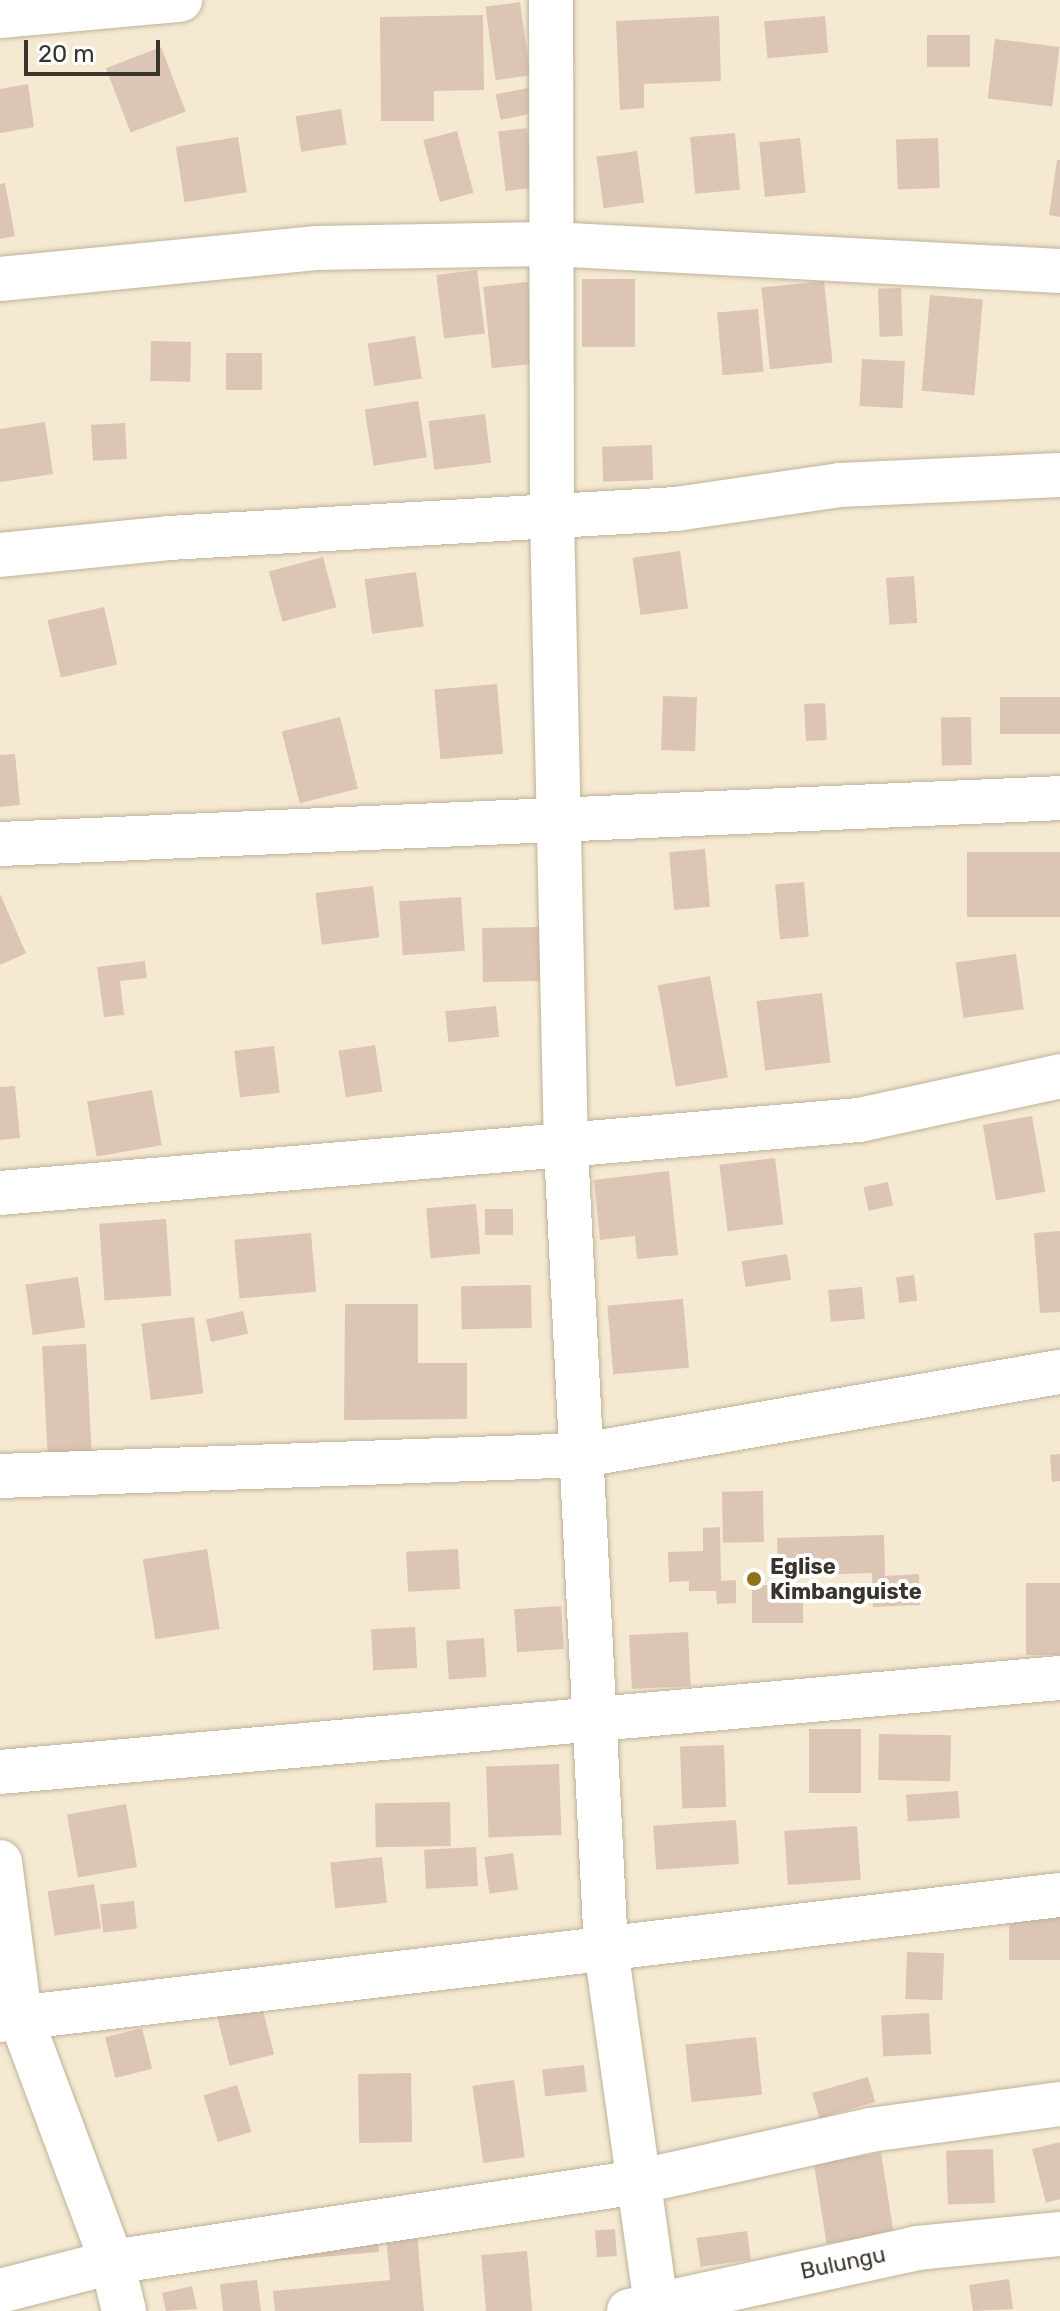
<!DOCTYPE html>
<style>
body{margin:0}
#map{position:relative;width:1060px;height:2311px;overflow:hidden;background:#f6e9d1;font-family:Rubik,sans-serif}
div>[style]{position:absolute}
.building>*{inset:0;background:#ddc5b5;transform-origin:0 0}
.roads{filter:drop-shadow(0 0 2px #beb29a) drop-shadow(0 0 2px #beb29a)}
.minor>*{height:44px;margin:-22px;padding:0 22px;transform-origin:22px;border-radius:22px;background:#fff}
.dots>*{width:22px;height:22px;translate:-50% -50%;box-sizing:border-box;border:4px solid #fff;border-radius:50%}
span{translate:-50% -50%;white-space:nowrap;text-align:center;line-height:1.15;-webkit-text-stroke:8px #fff;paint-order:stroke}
.poi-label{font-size:22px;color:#3a352c;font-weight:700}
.left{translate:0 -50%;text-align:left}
.street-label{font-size:22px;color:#3a352c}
.scale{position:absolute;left:24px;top:40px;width:136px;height:36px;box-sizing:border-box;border:4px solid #3a352c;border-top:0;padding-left:10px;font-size:24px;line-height:28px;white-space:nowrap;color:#3a352c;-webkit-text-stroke:6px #fff;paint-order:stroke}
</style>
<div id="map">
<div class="building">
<div style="left:520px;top:2px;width:74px;height:35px;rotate:82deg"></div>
<div style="clip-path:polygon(483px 15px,484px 90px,434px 91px,434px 121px,381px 121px,380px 17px)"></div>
<div style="clip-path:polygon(719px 16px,721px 81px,644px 84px,644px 108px,620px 110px,616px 21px)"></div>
<div style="left:825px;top:16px;width:37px;height:61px;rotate:85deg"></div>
<div style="left:970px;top:35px;width:32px;height:43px;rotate:90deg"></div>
<div style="left:995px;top:39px;width:65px;height:60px;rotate:7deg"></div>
<div style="left:161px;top:47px;width:69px;height:59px;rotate:69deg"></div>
<div style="clip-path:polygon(28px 84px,34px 127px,0 133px,0 89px)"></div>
<div style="left:528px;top:88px;width:26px;height:33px;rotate:79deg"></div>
<div style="left:341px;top:109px;width:36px;height:46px;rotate:81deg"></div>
<div style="left:527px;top:128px;width:60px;height:29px;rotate:83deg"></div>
<div style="left:457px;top:131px;width:64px;height:35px;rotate:75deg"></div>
<div style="left:735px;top:133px;width:57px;height:45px;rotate:85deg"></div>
<div style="left:238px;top:137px;width:56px;height:63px;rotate:81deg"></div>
<div style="left:800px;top:138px;width:55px;height:41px;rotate:84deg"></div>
<div style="left:938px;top:138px;width:50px;height:42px;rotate:88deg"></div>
<div style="left:637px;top:151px;width:52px;height:41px;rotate:82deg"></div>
<div style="clip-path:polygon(1057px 160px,1060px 160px,1060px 217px,1049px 215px)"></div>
<div style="clip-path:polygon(5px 183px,15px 236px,0 239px,0 184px)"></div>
<div style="left:477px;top:270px;width:64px;height:41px;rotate:83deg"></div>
<div style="left:582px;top:279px;width:53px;height:68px"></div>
<div style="left:824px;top:281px;width:82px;height:63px;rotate:84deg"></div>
<div style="left:528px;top:282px;width:82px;height:45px;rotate:84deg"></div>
<div style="left:901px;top:288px;width:48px;height:23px;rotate:88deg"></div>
<div style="left:930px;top:295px;width:53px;height:96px;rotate:5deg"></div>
<div style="left:758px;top:309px;width:63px;height:41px;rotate:85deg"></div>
<div style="left:415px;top:336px;width:43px;height:48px;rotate:81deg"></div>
<div style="left:151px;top:341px;width:40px;height:40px;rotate:1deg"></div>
<div style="left:226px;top:353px;width:36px;height:37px"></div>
<div style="left:862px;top:359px;width:43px;height:47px;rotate:3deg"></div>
<div style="left:418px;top:401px;width:57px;height:54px;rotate:81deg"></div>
<div style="left:485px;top:414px;width:49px;height:57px;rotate:83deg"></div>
<div style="clip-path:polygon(45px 422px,53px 474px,0 482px,0 429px)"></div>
<div style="left:125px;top:423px;width:36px;height:34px;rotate:87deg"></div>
<div style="left:652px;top:445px;width:35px;height:50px;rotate:88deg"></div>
<div style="left:680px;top:551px;width:58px;height:48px;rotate:82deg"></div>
<div style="left:323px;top:557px;width:52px;height:56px;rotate:75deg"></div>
<div style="left:416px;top:572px;width:55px;height:52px;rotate:82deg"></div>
<div style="left:914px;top:576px;width:47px;height:28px;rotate:86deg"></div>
<div style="left:104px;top:607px;width:59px;height:58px;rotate:77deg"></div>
<div style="left:497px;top:684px;width:70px;height:63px;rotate:85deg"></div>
<div style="left:663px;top:696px;width:34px;height:54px;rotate:2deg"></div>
<div style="left:1060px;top:697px;width:37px;height:60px;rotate:90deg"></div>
<div style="left:825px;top:703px;width:37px;height:21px;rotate:87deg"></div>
<div style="left:340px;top:717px;width:74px;height:60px;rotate:76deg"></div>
<div style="left:971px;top:717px;width:48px;height:30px;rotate:89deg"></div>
<div style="clip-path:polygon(15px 754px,20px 805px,0 807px,0 755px)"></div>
<div style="left:705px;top:849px;width:58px;height:36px;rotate:85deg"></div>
<div style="left:1060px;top:852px;width:65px;height:93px;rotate:90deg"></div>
<div style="left:804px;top:882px;width:55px;height:29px;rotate:85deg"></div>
<div style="left:373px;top:886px;width:52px;height:58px;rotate:83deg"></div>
<div style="clip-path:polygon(0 894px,26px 953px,0 965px)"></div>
<div style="left:461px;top:897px;width:54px;height:62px;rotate:86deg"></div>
<div style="left:539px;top:927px;width:54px;height:57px;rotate:89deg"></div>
<div style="left:1016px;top:954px;width:56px;height:61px;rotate:82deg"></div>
<div style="clip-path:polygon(145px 961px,147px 978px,120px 981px,124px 1015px,104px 1017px,97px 967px)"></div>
<div style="left:710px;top:976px;width:103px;height:53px;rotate:80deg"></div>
<div style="left:822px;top:993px;width:70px;height:66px;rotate:83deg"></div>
<div style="left:496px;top:1006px;width:31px;height:51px;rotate:84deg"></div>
<div style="left:375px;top:1045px;width:47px;height:37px;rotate:81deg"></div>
<div style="left:274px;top:1046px;width:47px;height:40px;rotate:83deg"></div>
<div style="clip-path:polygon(15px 1086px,20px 1138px,0 1140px,0 1087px)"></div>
<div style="left:152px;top:1090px;width:56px;height:66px;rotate:80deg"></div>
<div style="left:1032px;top:1116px;width:77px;height:50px;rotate:80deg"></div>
<div style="left:775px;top:1158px;width:67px;height:56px;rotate:83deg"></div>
<div style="clip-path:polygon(669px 1171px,678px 1255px,637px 1259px,635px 1236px,600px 1240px,594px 1180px)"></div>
<div style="left:888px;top:1182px;width:24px;height:25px;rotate:78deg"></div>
<div style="left:476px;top:1204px;width:50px;height:50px;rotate:85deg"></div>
<div style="left:485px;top:1209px;width:28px;height:26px"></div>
<div style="left:166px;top:1219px;width:77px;height:67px;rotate:86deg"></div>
<div style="clip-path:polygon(1060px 1231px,1060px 1312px,1040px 1313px,1034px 1233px)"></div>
<div style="left:311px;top:1233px;width:59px;height:77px;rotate:85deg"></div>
<div style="left:787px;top:1254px;width:26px;height:46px;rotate:81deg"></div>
<div style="left:914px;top:1275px;width:26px;height:18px;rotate:83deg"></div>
<div style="left:78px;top:1277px;width:51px;height:53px;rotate:82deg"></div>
<div style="left:531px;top:1285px;width:43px;height:70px;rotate:89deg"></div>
<div style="left:862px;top:1287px;width:32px;height:34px;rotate:85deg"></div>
<div style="left:683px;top:1299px;width:69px;height:76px;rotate:85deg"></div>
<div style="clip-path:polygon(345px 1304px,418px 1304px,418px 1363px,467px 1363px,467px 1419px,344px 1420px)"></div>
<div style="left:243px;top:1311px;width:23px;height:38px;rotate:77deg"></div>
<div style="left:194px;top:1317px;width:77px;height:53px;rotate:83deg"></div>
<div style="left:86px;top:1344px;width:111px;height:44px;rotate:87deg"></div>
<div style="clip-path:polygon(1060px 1454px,1060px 1481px,1052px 1482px,1050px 1455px)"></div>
<div style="left:763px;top:1491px;width:51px;height:41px;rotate:89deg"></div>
<div style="clip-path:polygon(720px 1527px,721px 1581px,736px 1580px,736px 1603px,717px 1604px,716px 1591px,689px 1591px,689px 1581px,669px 1582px,668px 1552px,703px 1551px,703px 1528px)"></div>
<div style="clip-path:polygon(884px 1535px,885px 1576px,919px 1574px,920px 1605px,873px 1607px,872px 1573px,778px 1576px,777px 1538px)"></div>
<div style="left:207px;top:1549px;width:81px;height:65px;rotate:81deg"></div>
<div style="left:458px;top:1549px;width:40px;height:52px;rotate:87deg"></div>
<div style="left:1060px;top:1583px;width:72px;height:34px;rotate:90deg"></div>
<div style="left:752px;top:1585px;width:51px;height:38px"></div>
<div style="left:561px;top:1606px;width:43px;height:47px;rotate:86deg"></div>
<div style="left:415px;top:1627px;width:41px;height:44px;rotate:87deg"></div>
<div style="left:688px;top:1632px;width:54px;height:59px;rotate:87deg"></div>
<div style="left:484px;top:1638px;width:39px;height:38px;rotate:86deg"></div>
<div style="left:809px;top:1729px;width:52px;height:64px"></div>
<div style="left:879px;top:1734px;width:72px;height:46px;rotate:1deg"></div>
<div style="left:724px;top:1745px;width:62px;height:44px;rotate:88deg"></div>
<div style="left:559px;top:1764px;width:71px;height:73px;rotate:88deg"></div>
<div style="left:958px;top:1791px;width:27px;height:52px;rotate:86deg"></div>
<div style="left:450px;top:1802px;width:44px;height:75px;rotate:89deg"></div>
<div style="left:126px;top:1804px;width:64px;height:60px;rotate:80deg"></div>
<div style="left:736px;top:1820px;width:44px;height:83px;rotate:86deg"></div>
<div style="left:857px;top:1826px;width:54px;height:73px;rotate:86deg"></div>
<div style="left:476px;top:1847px;width:39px;height:52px;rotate:87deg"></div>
<div style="left:513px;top:1853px;width:37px;height:29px;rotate:82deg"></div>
<div style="left:382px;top:1857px;width:46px;height:52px;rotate:84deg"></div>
<div style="left:94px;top:1884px;width:45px;height:47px;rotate:81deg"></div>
<div style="left:134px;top:1901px;width:28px;height:34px;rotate:84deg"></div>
<div style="left:1060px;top:1910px;width:50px;height:51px;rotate:90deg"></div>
<div style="left:907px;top:1952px;width:37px;height:47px;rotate:2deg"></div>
<div style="left:262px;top:2006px;width:50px;height:46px;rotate:76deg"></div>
<div style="left:929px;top:2013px;width:41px;height:48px;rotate:87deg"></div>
<div style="left:142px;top:2028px;width:42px;height:38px;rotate:76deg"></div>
<div style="left:756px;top:2037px;width:58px;height:71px;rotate:84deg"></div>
<div style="left:584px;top:2065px;width:27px;height:42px;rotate:84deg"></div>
<div style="left:411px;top:2073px;width:69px;height:53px;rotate:89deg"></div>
<div style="left:868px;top:2077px;width:26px;height:58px;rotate:74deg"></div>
<div style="left:514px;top:2080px;width:78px;height:42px;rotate:82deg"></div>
<div style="left:237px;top:2085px;width:49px;height:35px;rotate:73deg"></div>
<div style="clip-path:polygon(1060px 2142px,1060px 2199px,1046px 2203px,1032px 2149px)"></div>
<div style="left:993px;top:2149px;width:54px;height:47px;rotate:88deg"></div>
<div style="left:881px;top:2153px;width:81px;height:68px;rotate:81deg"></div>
<div style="left:615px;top:2229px;width:27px;height:20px;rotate:86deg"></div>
<div style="left:747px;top:2231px;width:29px;height:51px;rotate:82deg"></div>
<div style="clip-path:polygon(417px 2234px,424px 2311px,275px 2311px,273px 2291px,390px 2280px,386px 2237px)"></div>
<div style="left:378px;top:2240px;width:12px;height:107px;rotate:85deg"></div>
<div style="left:527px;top:2251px;width:60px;height:46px;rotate:85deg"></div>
<div style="clip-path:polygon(1009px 2279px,1013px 2309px,973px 2311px,969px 2285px)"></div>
<div style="clip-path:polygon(257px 2280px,261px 2311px,223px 2311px,220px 2284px)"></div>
<div style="clip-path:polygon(192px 2286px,197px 2309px,166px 2311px,162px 2293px)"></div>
</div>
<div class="roads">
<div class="minor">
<div style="left:551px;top:0;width:517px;rotate:89.89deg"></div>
<div style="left:552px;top:517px;width:631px;rotate:88.73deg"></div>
<div style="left:566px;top:1148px;width:802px;rotate:87.14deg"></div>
<div style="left:606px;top:1949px;width:358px;rotate:82deg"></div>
<div style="left:0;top:16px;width:181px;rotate:-5.1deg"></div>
<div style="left:0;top:279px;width:317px;rotate:-5.6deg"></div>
<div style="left:315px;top:248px;width:236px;rotate:-1deg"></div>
<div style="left:551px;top:244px;width:510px;rotate:3.04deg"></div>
<div style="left:0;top:555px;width:170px;rotate:-5.7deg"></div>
<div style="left:169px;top:538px;width:508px;rotate:-3.27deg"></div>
<div style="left:676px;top:509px;width:166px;rotate:-8.3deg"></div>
<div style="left:840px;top:485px;width:220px;rotate:-2.6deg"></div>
<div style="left:0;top:844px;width:1061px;rotate:-2.48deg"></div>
<div style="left:0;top:1193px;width:862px;rotate:-4.86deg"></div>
<div style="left:859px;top:1120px;width:206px;rotate:-12.3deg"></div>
<div style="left:0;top:1476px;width:583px;rotate:-2.06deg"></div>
<div style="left:583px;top:1455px;width:484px;rotate:-9.9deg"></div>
<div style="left:0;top:1772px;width:1064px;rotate:-5.07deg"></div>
<div style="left:0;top:1862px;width:155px;rotate:82.6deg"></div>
<div style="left:20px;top:2016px;width:263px;rotate:69.5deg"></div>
<div style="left:112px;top:2262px;width:50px;rotate:76.2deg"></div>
<div style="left:0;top:2020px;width:1067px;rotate:-6.73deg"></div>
<div style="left:0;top:2291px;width:116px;rotate:-14.5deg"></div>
<div style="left:112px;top:2262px;width:532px;rotate:-8.65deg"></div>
<div style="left:638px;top:2182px;width:238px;rotate:-12.6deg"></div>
<div style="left:870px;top:2130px;width:192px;rotate:-7.8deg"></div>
<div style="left:629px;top:2311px;width:295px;rotate:-12.3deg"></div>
<div style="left:917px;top:2248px;width:144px;rotate:-5.6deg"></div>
</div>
</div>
<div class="dots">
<div style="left:754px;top:1579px;background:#8e7318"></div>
</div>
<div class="poi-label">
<span class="left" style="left:770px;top:1579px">Eglise<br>Kimbanguiste</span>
</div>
<div class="street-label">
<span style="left:843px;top:2263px;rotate:-12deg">Bulungu</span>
</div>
<div class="scale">20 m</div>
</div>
